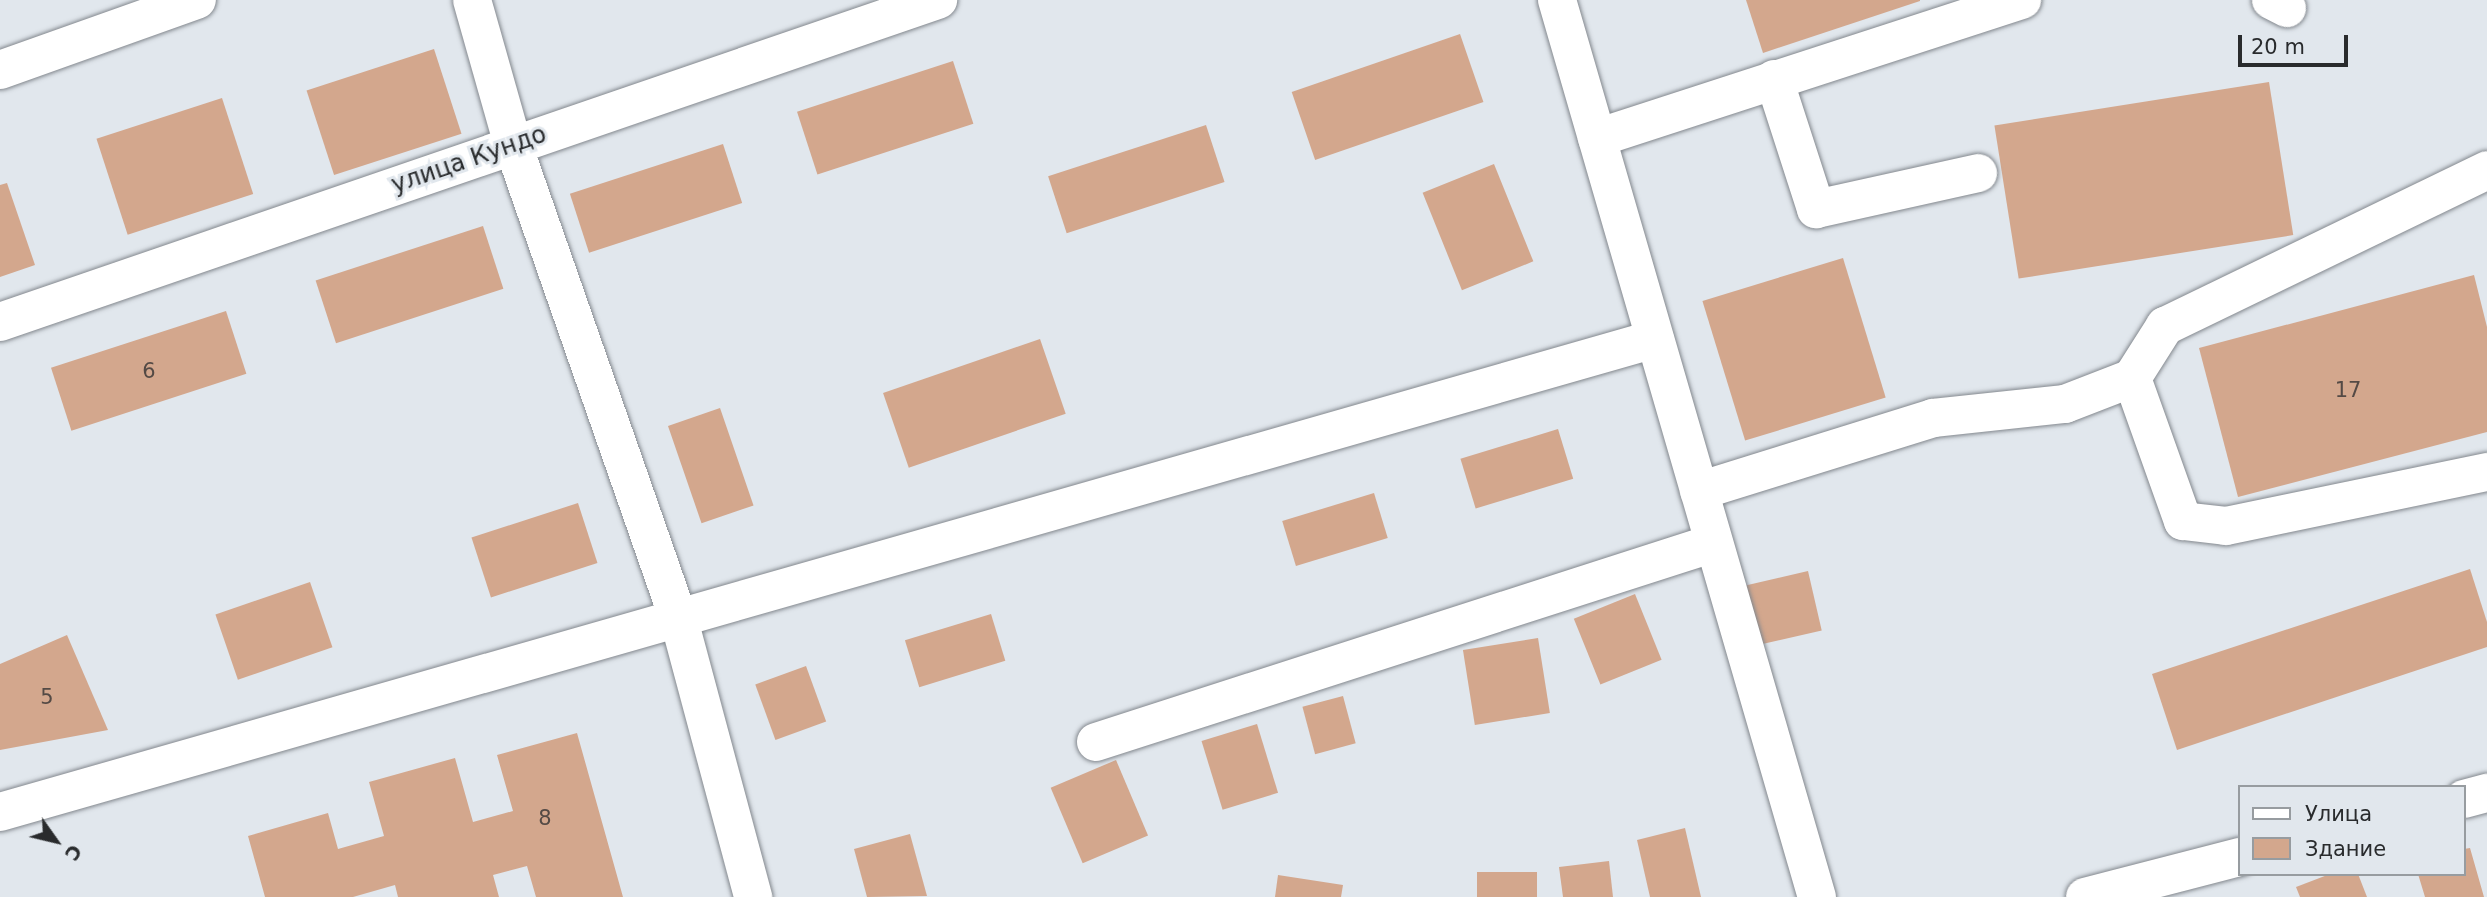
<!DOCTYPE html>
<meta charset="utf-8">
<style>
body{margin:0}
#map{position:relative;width:2487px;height:897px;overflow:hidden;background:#e1e7ed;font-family:"DejaVu Sans",sans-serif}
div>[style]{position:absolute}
.building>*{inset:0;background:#d3a78d;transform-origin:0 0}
.roads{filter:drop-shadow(0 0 2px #83888e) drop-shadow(0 0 2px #83888e)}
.minor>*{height:38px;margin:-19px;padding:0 19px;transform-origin:19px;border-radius:19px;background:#fff}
span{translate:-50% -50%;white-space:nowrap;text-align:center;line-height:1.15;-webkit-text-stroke:6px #e1e7ed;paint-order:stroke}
.number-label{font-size:21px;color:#544a45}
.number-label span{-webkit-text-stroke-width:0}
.street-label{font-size:24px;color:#292b2d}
.legend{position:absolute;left:2238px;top:785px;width:228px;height:91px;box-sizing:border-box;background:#e1e7ed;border:2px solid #979ca0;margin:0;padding:9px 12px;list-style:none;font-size:21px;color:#292b2d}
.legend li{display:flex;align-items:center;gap:14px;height:35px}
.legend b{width:35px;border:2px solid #979ca0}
.north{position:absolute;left:21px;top:806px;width:70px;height:70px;-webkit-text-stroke:5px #e1e7ed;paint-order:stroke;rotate:124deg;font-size:19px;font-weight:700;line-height:28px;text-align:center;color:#292b2d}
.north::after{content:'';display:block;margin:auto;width:24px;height:32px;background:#292b2d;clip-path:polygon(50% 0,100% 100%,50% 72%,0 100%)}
.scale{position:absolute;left:2238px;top:35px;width:110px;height:32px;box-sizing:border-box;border:4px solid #292b2d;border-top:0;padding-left:9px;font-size:21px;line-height:24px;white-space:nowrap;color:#292b2d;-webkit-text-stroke:5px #e1e7ed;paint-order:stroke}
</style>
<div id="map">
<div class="building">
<div style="clip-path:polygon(1746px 0,1920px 0,1920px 1px,1763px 53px)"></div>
<div style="left:1460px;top:34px;width:72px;height:178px;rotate:71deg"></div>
<div style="left:434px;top:49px;width:89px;height:134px;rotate:72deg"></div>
<div style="left:953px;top:61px;width:66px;height:164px;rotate:72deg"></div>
<div style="left:2269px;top:82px;width:155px;height:278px;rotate:81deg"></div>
<div style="left:222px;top:98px;width:101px;height:132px;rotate:72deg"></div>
<div style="left:1206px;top:125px;width:60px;height:166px;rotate:72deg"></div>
<div style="left:723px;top:144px;width:62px;height:161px;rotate:72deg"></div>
<div style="left:1494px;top:164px;width:105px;height:77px;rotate:68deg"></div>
<div style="clip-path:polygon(7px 183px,35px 265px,0 277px,0 185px)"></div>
<div style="left:483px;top:226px;width:66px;height:176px;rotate:72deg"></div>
<div style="left:1843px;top:258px;width:146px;height:147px;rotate:73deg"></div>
<div style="clip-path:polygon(2474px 275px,2487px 327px,2487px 432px,2238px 497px,2199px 348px)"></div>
<div style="left:226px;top:311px;width:66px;height:184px;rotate:72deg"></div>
<div style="left:1040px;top:339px;width:79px;height:166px;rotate:71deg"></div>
<div style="left:720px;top:408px;width:103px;height:55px;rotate:71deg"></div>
<div style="left:1558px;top:429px;width:52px;height:102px;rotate:73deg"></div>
<div style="left:1374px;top:493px;width:47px;height:96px;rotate:73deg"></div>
<div style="left:578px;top:503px;width:63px;height:112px;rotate:72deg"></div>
<div style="clip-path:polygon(2470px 569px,2487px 622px,2487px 647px,2177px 750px,2152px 674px)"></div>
<div style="left:1808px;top:571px;width:61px;height:63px;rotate:77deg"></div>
<div style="left:310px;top:582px;width:69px;height:100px;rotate:71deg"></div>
<div style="left:1635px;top:594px;width:71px;height:66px;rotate:68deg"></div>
<div style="left:991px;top:614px;width:49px;height:90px;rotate:73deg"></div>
<div style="clip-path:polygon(67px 635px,108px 730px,0 750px,0 664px)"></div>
<div style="left:1538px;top:638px;width:76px;height:76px;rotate:81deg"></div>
<div style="left:806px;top:666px;width:59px;height:54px;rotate:70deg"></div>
<div style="left:1343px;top:696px;width:49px;height:42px;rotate:75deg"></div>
<div style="left:1257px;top:724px;width:72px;height:58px;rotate:73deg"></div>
<div style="clip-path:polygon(577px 733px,623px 897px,536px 897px,527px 866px,493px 875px,499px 897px,398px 897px,395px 885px,353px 897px,265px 897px,248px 836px,328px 813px,338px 849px,384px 836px,369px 782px,455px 758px,473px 822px,513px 811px,497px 755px)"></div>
<div style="left:1116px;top:760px;width:82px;height:71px;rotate:67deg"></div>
<div style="clip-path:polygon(1685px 828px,1701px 897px,1650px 897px,1637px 840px)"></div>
<div style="clip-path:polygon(910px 834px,927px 896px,867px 897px,854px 849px)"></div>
<div style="clip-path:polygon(2470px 848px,2484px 897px,2425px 897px,2418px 874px,2464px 874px,2464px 849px)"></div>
<div style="clip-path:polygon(1609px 861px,1613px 897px,1563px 897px,1559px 867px)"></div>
<div style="left:1537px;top:872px;width:25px;height:60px;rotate:90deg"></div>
<div style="clip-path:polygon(2330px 874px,2358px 874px,2367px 897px,2300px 897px,2296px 887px)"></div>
<div style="clip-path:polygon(1278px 875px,1343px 885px,1341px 897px,1275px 897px)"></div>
</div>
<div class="roads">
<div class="minor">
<div style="left:472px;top:0;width:151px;rotate:74.2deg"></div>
<div style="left:513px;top:145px;width:503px;rotate:70.74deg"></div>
<div style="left:679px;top:620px;width:287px;rotate:75deg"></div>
<div style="left:1557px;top:0;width:934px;rotate:73.84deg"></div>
<div style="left:2271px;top:0;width:18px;rotate:27deg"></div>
<div style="left:0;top:70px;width:209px;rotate:-19.6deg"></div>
<div style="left:1774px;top:79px;width:137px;rotate:72.1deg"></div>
<div style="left:1816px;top:209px;width:166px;rotate:-12.5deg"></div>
<div style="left:1597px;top:138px;width:447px;rotate:-18deg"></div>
<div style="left:0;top:322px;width:992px;rotate:-18.95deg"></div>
<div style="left:2132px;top:378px;width:152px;rotate:70.4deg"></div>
<div style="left:2183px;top:521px;width:43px;rotate:6.6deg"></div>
<div style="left:2226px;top:526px;width:267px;rotate:-11.7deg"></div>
<div style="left:1699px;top:491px;width:245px;rotate:-17.3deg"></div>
<div style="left:1933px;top:418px;width:133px;rotate:-6.1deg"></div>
<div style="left:2065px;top:404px;width:72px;rotate:-21.2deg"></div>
<div style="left:2132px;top:378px;width:62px;rotate:-57.6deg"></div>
<div style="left:2165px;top:326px;width:358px;rotate:-25.8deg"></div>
<div style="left:1096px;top:742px;width:649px;rotate:-17.85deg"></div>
<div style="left:2464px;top:799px;width:24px;rotate:-15deg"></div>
<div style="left:0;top:812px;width:1721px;rotate:-15.95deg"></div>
<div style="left:2085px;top:897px;width:160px;rotate:-14.5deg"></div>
</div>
</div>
<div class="number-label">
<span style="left:149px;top:371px">6</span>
<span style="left:2348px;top:390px">17</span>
<span style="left:47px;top:697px">5</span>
<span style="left:545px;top:818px">8</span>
</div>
<div class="street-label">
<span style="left:469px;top:160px;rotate:-19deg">улица Кундо</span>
</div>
<ul class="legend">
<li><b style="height:9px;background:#fff"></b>Улица</li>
<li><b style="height:19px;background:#d3a78d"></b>Здание</li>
</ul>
<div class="north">С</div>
<div class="scale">20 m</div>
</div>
